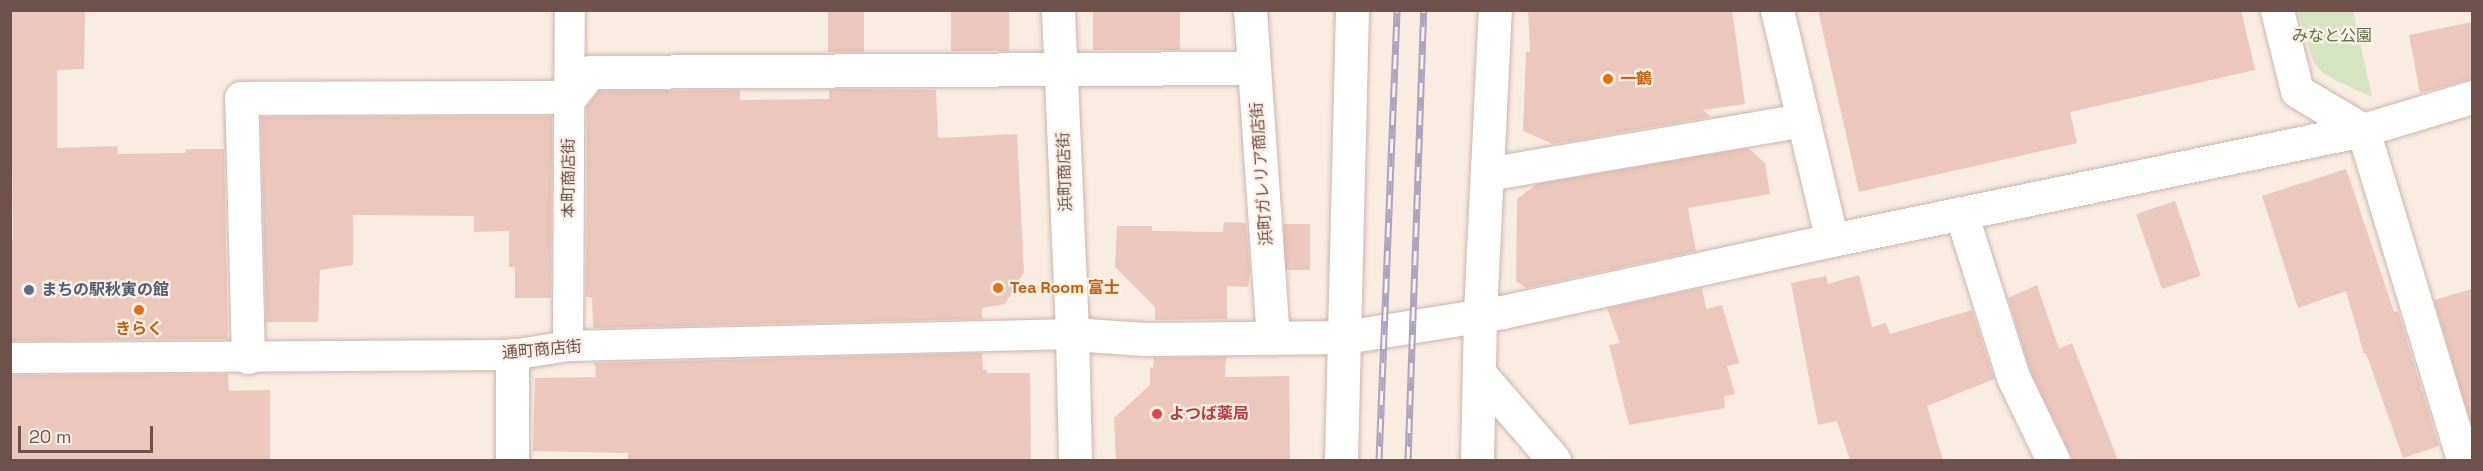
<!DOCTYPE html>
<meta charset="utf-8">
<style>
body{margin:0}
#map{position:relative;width:2483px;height:471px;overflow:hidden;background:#f9ece1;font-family:"Space Grotesk","Noto Sans JP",sans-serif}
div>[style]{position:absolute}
.green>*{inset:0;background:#d5e5c1}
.building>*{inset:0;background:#ecc7bb;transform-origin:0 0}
.roads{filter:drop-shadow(0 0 2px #cbb5ac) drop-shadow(0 0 2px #cbb5ac)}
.pedestrian>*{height:30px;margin:-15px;padding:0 15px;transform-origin:15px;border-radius:15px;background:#fff}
.minor>*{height:33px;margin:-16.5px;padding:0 16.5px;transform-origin:16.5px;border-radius:16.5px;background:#fff}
.tertiary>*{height:33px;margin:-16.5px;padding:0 16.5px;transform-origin:16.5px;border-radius:16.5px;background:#fff}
.rail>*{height:7px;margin-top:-3.5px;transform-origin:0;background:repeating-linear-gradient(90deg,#fdf0e6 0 14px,#ada2c0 0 28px);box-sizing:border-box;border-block:2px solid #ada2c0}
.dots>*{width:16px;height:16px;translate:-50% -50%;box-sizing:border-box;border:3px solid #fdf0e6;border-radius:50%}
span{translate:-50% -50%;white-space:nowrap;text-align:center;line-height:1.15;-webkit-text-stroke:4.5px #fdf0e6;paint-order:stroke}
.park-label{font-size:16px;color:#597244}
.food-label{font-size:16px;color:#c56008;font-weight:700}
.left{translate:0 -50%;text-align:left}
.street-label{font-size:16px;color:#6e514b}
.service-label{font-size:16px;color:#4e5e75;font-weight:700}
.health-label{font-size:16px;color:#be3a42;font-weight:700}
.frame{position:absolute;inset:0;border:12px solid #6e514b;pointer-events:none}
.scale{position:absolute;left:18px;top:426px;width:135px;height:27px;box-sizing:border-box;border:3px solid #6e514b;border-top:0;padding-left:8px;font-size:18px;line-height:21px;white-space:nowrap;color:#6e514b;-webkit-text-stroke:4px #fdf0e6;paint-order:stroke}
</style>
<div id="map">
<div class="green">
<div style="clip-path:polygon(2298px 11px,2353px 11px,2372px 97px,2335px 80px,2322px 72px,2313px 61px)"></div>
</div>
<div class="building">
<div style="clip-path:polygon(10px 10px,85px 10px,84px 69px,57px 70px,57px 148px,117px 146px,118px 154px,185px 153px,186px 149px,224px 149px,228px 339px,10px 341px,10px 239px,13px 239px)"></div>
<div style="left:828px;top:10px;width:36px;height:42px"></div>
<div style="left:951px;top:10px;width:58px;height:41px"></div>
<div style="left:1093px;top:10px;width:87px;height:40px"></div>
<div style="clip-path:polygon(1528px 10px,1732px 10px,1745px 104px,1703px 110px,1711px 117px,1553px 144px,1523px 131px,1526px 52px,1530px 52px)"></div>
<div style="clip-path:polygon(1818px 10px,2241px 10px,2255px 70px,2070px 112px,2077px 143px,1859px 192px)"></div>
<div style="clip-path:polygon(2472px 22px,2472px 79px,2420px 93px,2409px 35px)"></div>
<div style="clip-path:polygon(829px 89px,936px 90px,938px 138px,1017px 134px,1024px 272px,1005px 304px,982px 308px,982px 319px,593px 328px,592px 297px,586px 297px,587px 106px,599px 91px,740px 90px,740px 100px,829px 99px)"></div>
<div style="clip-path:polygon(552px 116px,551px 298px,515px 298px,515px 267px,509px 267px,509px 231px,474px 232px,474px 216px,353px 215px,353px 265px,320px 270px,318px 322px,266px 322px,261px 117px)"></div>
<div style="clip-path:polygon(1748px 148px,1765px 163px,1770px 194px,1688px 208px,1696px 251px,1526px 288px,1516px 281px,1517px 199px,1537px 184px)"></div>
<div style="clip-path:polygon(2346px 169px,2393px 309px,2394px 312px,2398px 311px,2439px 446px,2403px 458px,2366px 353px,2364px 354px,2346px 291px,2298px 308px,2262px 196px)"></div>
<div style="left:2175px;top:201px;width:79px;height:41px;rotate:71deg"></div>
<div style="clip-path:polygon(1224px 222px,1246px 223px,1250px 273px,1248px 287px,1227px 286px,1227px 319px,1155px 320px,1155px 307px,1115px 267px,1117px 226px,1152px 226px,1152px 231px,1223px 232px)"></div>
<div style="left:1284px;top:224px;width:26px;height:46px"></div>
<div style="clip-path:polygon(1859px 275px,1872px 327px,1886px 323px,1890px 334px,1972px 310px,1994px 379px,1927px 406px,1943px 460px,1850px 460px,1837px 421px,1818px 425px,1791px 283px,1826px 276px,1828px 284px)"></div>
<div style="clip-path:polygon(2037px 285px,2059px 349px,2072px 343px,2118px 460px,2073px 460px,2030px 370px,2008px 298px)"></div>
<div style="clip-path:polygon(1702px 288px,1706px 309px,1722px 305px,1739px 363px,1727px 366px,1735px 394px,1724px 396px,1725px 408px,1629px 425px,1609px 345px,1620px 343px,1607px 308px)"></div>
<div style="clip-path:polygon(2472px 289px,2472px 427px,2434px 300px)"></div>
<div style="clip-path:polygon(982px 353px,983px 370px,987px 370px,987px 373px,1030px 373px,1031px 460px,628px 460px,628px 453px,533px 451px,535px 378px,596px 377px,595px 363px)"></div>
<div style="clip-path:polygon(1226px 357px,1225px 377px,1289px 376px,1290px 460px,1116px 460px,1114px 418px,1150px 385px,1150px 367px,1153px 368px,1154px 358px)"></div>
<div style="clip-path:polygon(228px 374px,229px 391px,270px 390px,270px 460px,10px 460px,10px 375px)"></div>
</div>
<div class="roads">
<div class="pedestrian">
<div style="left:568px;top:346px;width:336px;rotate:-89.7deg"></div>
<div style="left:10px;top:358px;width:502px;rotate:-0.34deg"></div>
<div style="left:512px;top:355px;width:57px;rotate:-9.1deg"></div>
<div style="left:568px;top:346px;width:504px;rotate:-1.36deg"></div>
</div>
<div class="minor">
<div style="left:1250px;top:10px;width:329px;rotate:86deg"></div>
<div style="left:1777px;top:10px;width:236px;rotate:76.6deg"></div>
<div style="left:2277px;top:10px;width:83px;rotate:76.1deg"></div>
<div style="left:2297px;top:91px;width:77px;rotate:30.6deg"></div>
<div style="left:2363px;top:130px;width:345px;rotate:73.1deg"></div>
<div style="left:1487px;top:174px;width:321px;rotate:-9.7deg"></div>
<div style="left:1961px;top:213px;width:172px;rotate:72.4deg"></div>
<div style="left:2013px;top:377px;width:92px;rotate:64.3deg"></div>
<div style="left:1072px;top:334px;width:72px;rotate:4deg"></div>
<div style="left:1144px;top:339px;width:201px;rotate:-0.6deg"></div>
<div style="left:1345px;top:337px;width:159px;rotate:-9deg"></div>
<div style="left:1502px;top:312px;width:338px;rotate:-12.3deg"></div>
<div style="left:1832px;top:240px;width:542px;rotate:-11.7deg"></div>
<div style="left:2363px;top:130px;width:114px;rotate:-16.8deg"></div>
<div style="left:248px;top:357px;width:259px;rotate:-91.5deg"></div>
<div style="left:241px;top:98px;width:329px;rotate:-0.2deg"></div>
<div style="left:570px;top:97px;width:32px;rotate:-51deg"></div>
<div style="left:590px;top:72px;width:664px;rotate:-0.35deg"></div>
<div style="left:1479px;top:373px;width:115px;rotate:49.2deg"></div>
<div style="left:512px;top:460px;width:105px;rotate:-90deg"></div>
<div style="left:1341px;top:460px;width:450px;rotate:-88.6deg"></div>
<div style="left:1477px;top:460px;width:147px;rotate:-88.8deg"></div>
<div style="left:1480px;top:313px;width:303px;rotate:-87.2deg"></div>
</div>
<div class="tertiary">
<div style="left:1058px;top:10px;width:324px;rotate:87.5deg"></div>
<div style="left:1072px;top:334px;width:126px;rotate:88.6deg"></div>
</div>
</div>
<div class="rail">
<div style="left:1379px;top:460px;width:450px;rotate:-87.7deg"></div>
<div style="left:1408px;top:460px;width:450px;rotate:-88deg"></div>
</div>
<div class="dots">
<div style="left:1608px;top:79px;background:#e8710a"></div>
<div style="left:998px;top:288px;background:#e8710a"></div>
<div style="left:29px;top:290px;background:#5c6f8a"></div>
<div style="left:139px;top:310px;background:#e8710a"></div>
<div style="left:1157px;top:414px;background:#e0444e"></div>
</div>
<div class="park-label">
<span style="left:2332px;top:36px">みなと公園</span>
</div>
<div class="food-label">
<span class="left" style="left:1620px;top:79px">一鶴</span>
<span class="left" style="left:1010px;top:288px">Tea Room 富士</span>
<span style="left:139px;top:329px">きらく</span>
</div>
<div class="street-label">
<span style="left:1065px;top:172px;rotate:-92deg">浜町商店街</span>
<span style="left:1262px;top:174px;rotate:-94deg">浜町ガレリア商店街</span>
<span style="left:569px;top:178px;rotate:-90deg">本町商店街</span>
<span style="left:542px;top:350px;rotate:-5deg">通町商店街</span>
</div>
<div class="service-label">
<span class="left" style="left:41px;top:290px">まちの駅秋寅の館</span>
</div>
<div class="health-label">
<span class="left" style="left:1169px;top:414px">よつば薬局</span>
</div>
<div class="frame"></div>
<div class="scale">20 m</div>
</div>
